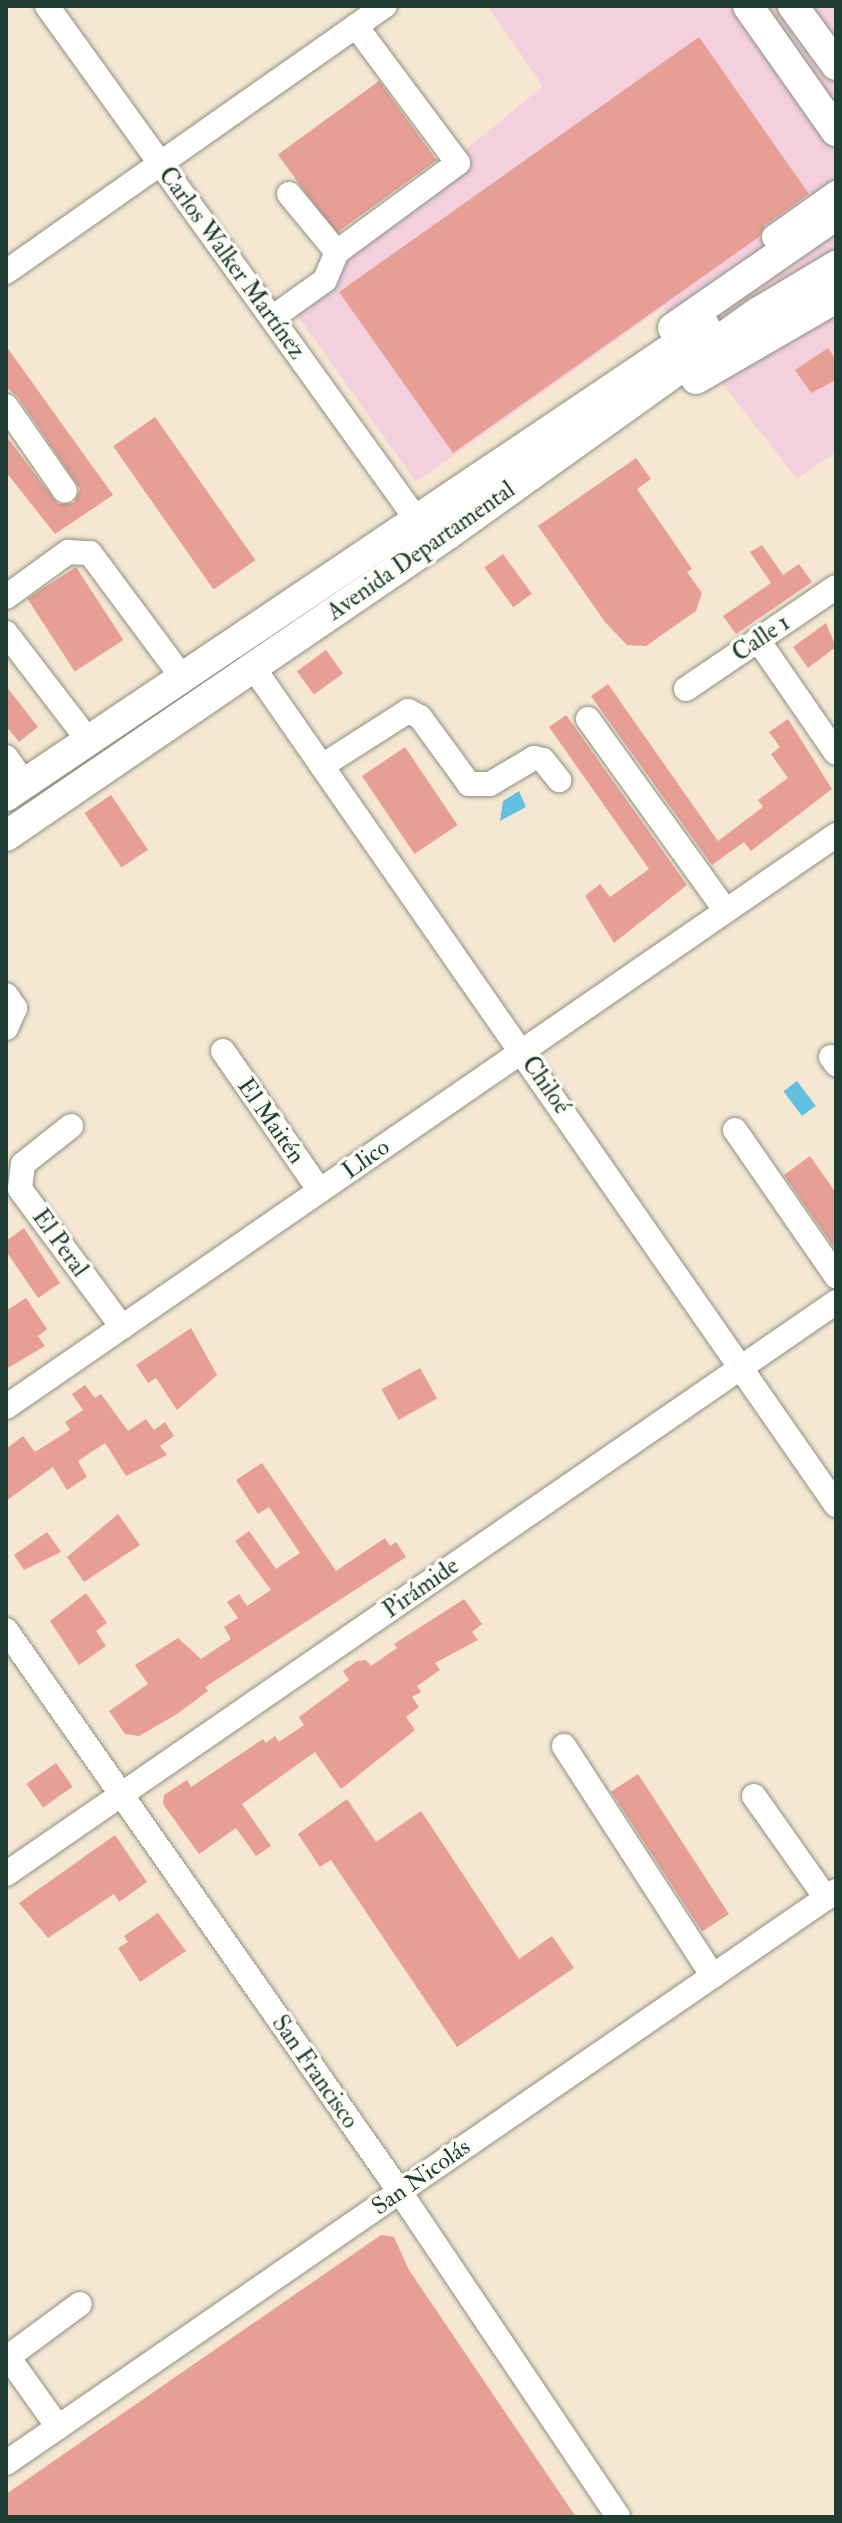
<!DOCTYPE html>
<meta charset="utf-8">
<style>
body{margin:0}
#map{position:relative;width:842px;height:2523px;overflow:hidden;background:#f6e7d2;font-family:"IM FELL Double Pica",serif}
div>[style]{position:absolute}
.built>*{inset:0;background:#f4cfdd}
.water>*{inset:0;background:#62c0e0;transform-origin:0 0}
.building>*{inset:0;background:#e79e94;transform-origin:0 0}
.roads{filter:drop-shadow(0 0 2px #8a9283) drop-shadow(0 0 2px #8a9283)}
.minor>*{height:24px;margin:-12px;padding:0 12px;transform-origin:12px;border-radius:12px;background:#fff}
.major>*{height:30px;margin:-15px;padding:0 15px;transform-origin:15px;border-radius:15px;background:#fff}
span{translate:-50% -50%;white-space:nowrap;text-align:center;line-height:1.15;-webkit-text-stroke:7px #fdfcf7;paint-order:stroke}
.street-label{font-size:24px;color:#1f3d34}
.frame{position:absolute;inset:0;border:8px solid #1f3d34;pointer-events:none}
</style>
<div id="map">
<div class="built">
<div style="clip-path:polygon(487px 6px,836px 6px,836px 452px,797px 479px,663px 307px,416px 482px,286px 299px,543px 86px)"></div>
</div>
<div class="water">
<div style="clip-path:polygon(519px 791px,526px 807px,500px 821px,503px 801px)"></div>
<div style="left:797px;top:1081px;width:31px;height:17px;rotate:53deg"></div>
</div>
<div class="building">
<div style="clip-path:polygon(699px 37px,809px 194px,765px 225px,759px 237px,453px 453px,339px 292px)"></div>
<div style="left:379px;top:81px;width:98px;height:125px;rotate:54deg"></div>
<div style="clip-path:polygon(6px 346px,113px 495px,55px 534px,6px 472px,6px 436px,58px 504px,74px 503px,80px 489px,18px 397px,6px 387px)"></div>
<div style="clip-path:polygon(828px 348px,836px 360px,836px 380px,811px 393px,795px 370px)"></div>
<div style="left:155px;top:417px;width:175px;height:51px;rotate:55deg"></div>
<div style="clip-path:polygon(636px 458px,651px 479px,637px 489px,692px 569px,687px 572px,702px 593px,696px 611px,646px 646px,627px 645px,605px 622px,538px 526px)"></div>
<div style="clip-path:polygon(762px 545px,783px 575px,799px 564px,812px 582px,736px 634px,723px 616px,771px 583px,750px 552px)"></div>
<div style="left:503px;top:554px;width:49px;height:23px;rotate:54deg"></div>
<div style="left:76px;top:567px;width:87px;height:58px;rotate:57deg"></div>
<div style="clip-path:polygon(826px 623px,836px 647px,808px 668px,793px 647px)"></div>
<div style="left:326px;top:650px;width:29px;height:36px;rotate:54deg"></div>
<div style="clip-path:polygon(608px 684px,718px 841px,763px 807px,758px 800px,788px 778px,771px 754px,780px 747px,769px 732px,788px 719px,832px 789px,751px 851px,744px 842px,712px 865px,591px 696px)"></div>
<div style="clip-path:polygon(6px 686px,38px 727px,19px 742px,6px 726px)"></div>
<div style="clip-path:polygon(566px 715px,687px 885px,614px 943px,585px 896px,600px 884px,610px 897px,649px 869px,549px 727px)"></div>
<div style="left:405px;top:747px;width:94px;height:52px;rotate:56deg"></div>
<div style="left:111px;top:795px;width:66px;height:32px;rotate:56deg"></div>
<div style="clip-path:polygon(810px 1156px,836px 1193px,836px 1250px,784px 1175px)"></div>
<div style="clip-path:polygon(24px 1228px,60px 1283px,38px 1298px,6px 1251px,6px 1241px)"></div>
<div style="clip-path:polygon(26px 1298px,47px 1329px,38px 1336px,45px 1346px,6px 1369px,6px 1311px)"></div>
<div style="clip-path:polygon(191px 1328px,217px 1375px,177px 1410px,156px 1378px,148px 1383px,136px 1365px)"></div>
<div style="left:420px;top:1368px;width:35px;height:44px;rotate:61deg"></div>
<div style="clip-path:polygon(85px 1385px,95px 1398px,101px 1394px,128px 1431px,146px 1419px,154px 1430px,165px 1422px,174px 1436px,160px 1446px,167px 1455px,126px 1476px,105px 1443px,78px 1461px,87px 1477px,67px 1490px,53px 1467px,6px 1501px,6px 1449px,23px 1436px,35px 1452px,70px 1430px,65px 1422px,83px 1410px,72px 1394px)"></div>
<div style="clip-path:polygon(262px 1463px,336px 1571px,385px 1538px,390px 1546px,396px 1542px,406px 1557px,205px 1687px,208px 1691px,177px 1714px,139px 1736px,125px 1734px,109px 1711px,148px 1684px,135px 1665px,178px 1638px,201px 1659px,231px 1639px,224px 1627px,238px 1618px,227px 1602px,239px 1594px,247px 1606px,271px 1590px,235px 1541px,249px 1531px,276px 1569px,300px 1553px,269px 1507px,258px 1514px,236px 1480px)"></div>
<div style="clip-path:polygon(118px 1514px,140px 1545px,84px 1582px,67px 1557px)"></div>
<div style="clip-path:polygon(47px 1532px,61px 1552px,24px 1570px,14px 1555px)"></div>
<div style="clip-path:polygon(86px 1593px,107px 1623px,96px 1631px,106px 1646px,79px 1665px,50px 1621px)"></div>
<div style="clip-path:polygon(464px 1599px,482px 1624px,472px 1632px,478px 1640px,435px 1663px,440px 1670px,417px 1686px,421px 1692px,412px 1697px,419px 1707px,406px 1717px,415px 1730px,341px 1789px,315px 1752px,242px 1804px,271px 1846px,256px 1856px,236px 1828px,199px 1854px,163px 1804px,164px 1795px,187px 1780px,191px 1787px,263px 1739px,266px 1743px,275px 1736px,279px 1742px,304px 1725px,299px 1717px,349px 1680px,343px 1671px,357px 1661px,366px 1660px,371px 1666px,397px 1648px,394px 1644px)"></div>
<div style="left:56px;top:1763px;width:29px;height:36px;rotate:55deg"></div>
<div style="left:638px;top:1774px;width:167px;height:32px;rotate:57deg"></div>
<div style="clip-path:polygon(347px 1799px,376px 1842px,421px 1811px,519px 1959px,552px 1936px,574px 1968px,457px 2047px,331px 1860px,320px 1867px,298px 1834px)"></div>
<div style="clip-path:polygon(115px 1835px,147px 1882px,119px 1902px,114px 1894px,48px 1938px,19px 1903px)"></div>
<div style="clip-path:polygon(158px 1913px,186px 1951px,140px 1982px,118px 1948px,128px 1942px,124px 1936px)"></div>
<div style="clip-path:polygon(381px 2235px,394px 2237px,409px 2270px,576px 2517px,6px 2517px,6px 2494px)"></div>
</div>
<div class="roads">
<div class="minor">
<div style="left:47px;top:6px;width:633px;rotate:54.25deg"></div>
<div style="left:289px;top:194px;width:75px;rotate:50.4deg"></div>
<div style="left:337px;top:252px;width:150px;rotate:-36.3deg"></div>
<div style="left:458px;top:163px;width:171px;rotate:-126.7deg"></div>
<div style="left:774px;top:237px;width:76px;rotate:-35.4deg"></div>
<div style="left:6px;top:272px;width:463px;rotate:-35.1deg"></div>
<div style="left:272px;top:318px;width:65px;rotate:-35.6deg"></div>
<div style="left:325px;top:280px;width:30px;rotate:-67deg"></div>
<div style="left:6px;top:406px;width:103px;rotate:55.2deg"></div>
<div style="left:6px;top:597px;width:77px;rotate:-36deg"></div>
<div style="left:68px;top:552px;width:22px;rotate:3deg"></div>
<div style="left:90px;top:553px;width:156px;rotate:53.4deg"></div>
<div style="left:6px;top:633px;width:136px;rotate:52.5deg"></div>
<div style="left:758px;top:640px;width:137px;rotate:55.4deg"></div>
<div style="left:253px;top:667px;width:1021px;rotate:55.17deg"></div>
<div style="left:686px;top:689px;width:181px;rotate:-34.2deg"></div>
<div style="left:588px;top:719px;width:236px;rotate:54.3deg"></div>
<div style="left:6px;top:757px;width:33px;rotate:55deg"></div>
<div style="left:322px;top:766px;width:102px;rotate:-32.6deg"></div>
<div style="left:408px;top:711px;width:13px;rotate:27deg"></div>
<div style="left:420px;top:717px;width:83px;rotate:53.8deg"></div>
<div style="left:469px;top:784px;width:21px"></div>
<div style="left:490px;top:784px;width:51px;rotate:-30.6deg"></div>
<div style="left:534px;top:758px;width:9px;rotate:13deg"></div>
<div style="left:543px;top:760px;width:26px;rotate:51deg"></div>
<div style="left:6px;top:995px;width:16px;rotate:55deg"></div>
<div style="left:15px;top:1008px;width:22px;rotate:114deg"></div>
<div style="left:223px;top:1051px;width:170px;rotate:55.3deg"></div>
<div style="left:831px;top:1057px;width:9px;rotate:54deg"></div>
<div style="left:71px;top:1126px;width:61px;rotate:141.6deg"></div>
<div style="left:23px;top:1164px;width:25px;rotate:97deg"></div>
<div style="left:20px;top:1189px;width:172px;rotate:53.5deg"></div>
<div style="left:735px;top:1130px;width:178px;rotate:55.3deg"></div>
<div style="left:6px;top:1407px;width:1008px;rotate:-34.57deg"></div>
<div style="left:6px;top:1630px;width:686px;rotate:54.97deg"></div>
<div style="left:400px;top:2192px;width:391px;rotate:56.1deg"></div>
<div style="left:564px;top:1746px;width:274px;rotate:57.1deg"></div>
<div style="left:754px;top:1796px;width:125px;rotate:54.8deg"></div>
<div style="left:6px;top:1874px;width:1008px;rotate:-34.57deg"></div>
<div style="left:6px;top:2354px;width:90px;rotate:54.5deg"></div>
<div style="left:8px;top:2357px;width:89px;rotate:-36.4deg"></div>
<div style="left:6px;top:2463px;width:1008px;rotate:-34.57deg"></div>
</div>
<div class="major">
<div style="left:748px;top:6px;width:153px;rotate:54.9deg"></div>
<div style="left:793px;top:6px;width:73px;rotate:53.9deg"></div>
<div style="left:673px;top:328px;width:198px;rotate:-34.7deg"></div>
<div style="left:696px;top:379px;width:162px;rotate:-30.1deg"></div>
<div style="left:6px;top:796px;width:842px;rotate:-33.92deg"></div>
<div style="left:6px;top:836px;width:534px;rotate:-34.32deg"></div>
<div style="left:447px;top:535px;width:384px;rotate:-35.6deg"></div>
<div style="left:759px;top:312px;width:90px;rotate:-30.9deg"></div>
</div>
</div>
<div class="street-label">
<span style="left:232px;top:263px;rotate:54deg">Carlos Walker Martínez</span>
<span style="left:421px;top:551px;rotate:-35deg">Avenida Departamental</span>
<span style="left:761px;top:638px;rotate:-34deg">Calle 1</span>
<span style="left:546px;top:1085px;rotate:55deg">Chiloé</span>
<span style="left:271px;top:1121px;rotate:55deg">El Maitén</span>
<span style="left:366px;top:1159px;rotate:-35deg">Llico</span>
<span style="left:60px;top:1243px;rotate:54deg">El Peral</span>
<span style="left:421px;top:1588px;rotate:-35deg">Pirámide</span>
<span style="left:315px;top:2072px;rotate:55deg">San Francisco</span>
<span style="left:421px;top:2177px;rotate:-35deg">San Nicolás</span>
</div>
<div class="frame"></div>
</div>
